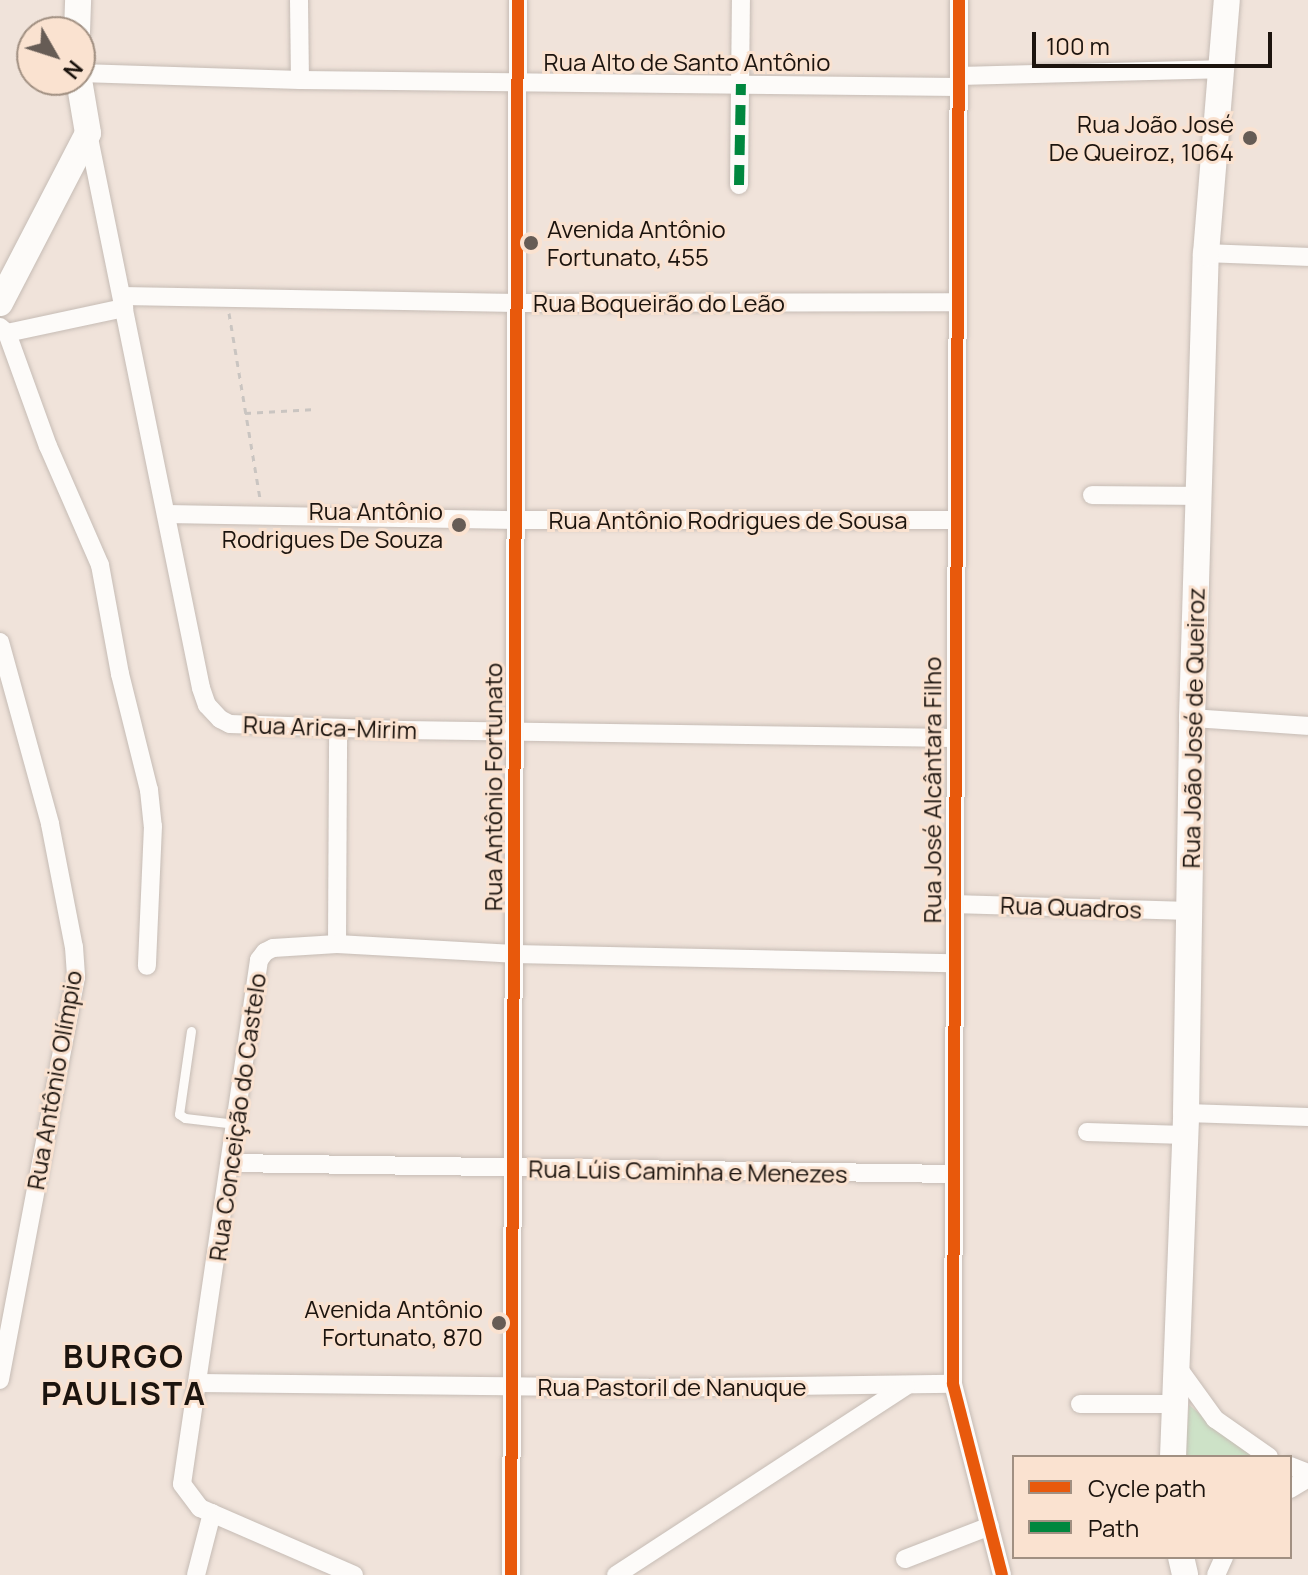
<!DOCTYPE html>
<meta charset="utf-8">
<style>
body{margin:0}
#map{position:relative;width:1308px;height:1575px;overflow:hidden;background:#f0e3da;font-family:Manrope,sans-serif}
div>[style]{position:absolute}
.green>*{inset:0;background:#cde2c7}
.path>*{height:3px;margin-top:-1.5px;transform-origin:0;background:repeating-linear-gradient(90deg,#cac5c1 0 6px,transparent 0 12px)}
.roads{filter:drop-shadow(0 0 2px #c6bcb5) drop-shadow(0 0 2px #c6bcb5)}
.lane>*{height:9px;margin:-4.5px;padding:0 4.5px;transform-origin:4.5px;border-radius:4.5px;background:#fdfbf9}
.street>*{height:18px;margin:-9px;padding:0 9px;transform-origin:9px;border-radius:9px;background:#fdfbf9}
.secondary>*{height:26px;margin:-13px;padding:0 13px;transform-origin:13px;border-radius:13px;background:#fdfbf9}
.quiet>*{height:10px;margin-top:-5px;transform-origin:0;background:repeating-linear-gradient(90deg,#00873e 0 20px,transparent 0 30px)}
.cycleway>*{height:12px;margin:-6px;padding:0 6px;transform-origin:6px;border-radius:6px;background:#e8590c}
.dots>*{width:22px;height:22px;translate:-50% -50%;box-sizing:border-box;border:4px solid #fae2d0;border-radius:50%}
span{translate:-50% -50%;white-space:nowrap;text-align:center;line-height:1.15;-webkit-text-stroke:6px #fae2d0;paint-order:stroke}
.street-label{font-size:24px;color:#1c140e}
.poi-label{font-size:24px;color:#1c140e}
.right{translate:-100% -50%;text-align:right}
.left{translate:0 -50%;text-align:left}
.district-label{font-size:32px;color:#1c140e;font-weight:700;letter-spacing:2px}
.legend{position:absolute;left:1012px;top:1455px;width:280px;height:104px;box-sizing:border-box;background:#fae2d0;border:2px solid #a19082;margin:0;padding:10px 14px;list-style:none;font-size:24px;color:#1c140e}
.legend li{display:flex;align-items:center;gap:16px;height:40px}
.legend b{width:40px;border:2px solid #a19082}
.north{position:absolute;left:16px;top:16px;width:80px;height:80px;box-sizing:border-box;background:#fae2d0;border:2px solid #a19082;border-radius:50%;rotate:129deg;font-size:22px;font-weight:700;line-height:32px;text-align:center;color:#1c140e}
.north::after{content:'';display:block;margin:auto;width:28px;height:36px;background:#665c55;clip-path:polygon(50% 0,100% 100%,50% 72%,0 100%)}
.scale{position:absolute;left:1032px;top:32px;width:240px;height:36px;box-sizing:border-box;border:4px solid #1c140e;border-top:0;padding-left:10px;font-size:24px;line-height:28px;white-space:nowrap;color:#1c140e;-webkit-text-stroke:6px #fae2d0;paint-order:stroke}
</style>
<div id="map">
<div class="green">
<div style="clip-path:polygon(1189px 1405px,1253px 1457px,1185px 1457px)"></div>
</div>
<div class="path">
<div style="left:229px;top:313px;width:189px;rotate:80.5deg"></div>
<div style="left:245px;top:413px;width:71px;rotate:-3.2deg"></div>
</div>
<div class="roads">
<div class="lane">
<div style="left:191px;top:1031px;width:84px;rotate:98.2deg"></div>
<div style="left:179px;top:1114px;width:7px;rotate:34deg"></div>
<div style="left:185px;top:1118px;width:51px;rotate:6.7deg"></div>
</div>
<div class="street">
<div style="left:299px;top:0;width:80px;rotate:89.3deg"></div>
<div style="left:959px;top:0;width:1384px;rotate:90.25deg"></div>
<div style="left:953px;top:1384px;width:197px;rotate:75.6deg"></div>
<div style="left:80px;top:73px;width:220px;rotate:1.8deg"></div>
<div style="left:300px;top:80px;width:658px;rotate:0.61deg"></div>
<div style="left:959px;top:76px;width:260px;rotate:-1.5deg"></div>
<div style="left:88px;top:133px;width:566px;rotate:78.49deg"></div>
<div style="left:201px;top:688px;width:18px;rotate:71deg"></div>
<div style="left:207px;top:705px;width:19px;rotate:47deg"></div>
<div style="left:220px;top:719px;width:11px;rotate:27deg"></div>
<div style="left:230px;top:724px;width:173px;rotate:2deg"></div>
<div style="left:403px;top:730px;width:552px;rotate:0.83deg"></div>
<div style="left:739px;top:185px;width:185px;rotate:-89.4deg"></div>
<div style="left:1206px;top:253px;width:102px;rotate:2.2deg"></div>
<div style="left:122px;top:296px;width:395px;rotate:1deg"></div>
<div style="left:517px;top:303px;width:440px;rotate:-0.1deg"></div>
<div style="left:0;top:327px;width:9px;rotate:41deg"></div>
<div style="left:7px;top:333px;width:120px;rotate:70.1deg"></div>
<div style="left:48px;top:446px;width:130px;rotate:66.4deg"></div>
<div style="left:100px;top:565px;width:111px;rotate:79.6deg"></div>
<div style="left:120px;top:674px;width:120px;rotate:76deg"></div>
<div style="left:149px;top:790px;width:36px;rotate:84deg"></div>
<div style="left:153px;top:826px;width:140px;rotate:92.5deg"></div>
<div style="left:7px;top:333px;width:120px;rotate:-12.1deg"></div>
<div style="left:1092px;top:495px;width:106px;rotate:0.5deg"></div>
<div style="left:166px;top:514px;width:351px;rotate:1deg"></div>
<div style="left:517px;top:520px;width:438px"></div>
<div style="left:0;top:642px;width:189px;rotate:74.6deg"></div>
<div style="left:50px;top:824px;width:125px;rotate:79deg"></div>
<div style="left:74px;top:947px;width:30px;rotate:86deg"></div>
<div style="left:76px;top:977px;width:410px;rotate:100.7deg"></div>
<div style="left:1192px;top:718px;width:116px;rotate:3.9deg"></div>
<div style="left:953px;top:904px;width:237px;rotate:1.7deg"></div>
<div style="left:337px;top:944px;width:216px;rotate:-89.7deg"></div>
<div style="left:1186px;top:1113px;width:122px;rotate:1.9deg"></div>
<div style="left:1087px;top:1132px;width:98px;rotate:1.8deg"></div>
<div style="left:230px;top:1163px;width:723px;rotate:0.87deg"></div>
<div style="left:1176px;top:1365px;width:67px;rotate:54.2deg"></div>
<div style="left:1215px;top:1419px;width:66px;rotate:35.1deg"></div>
<div style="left:198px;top:1383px;width:450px;rotate:0.6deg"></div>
<div style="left:648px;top:1388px;width:305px;rotate:-0.8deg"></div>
<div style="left:1080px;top:1404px;width:93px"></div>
<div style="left:1290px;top:1466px;width:19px;rotate:21deg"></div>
<div style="left:1290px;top:1489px;width:21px;rotate:-31deg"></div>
<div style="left:905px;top:1559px;width:91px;rotate:-21.2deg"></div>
<div style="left:196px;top:1575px;width:64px;rotate:-75.5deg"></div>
<div style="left:354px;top:1575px;width:168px;rotate:-156.5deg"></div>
<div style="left:200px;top:1508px;width:30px;rotate:-127deg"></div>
<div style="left:182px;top:1484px;width:530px;rotate:-81.64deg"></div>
<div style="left:259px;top:960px;width:10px;rotate:-53deg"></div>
<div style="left:265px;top:952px;width:9px;rotate:-27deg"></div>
<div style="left:273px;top:948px;width:64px;rotate:-3.6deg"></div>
<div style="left:337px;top:944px;width:177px;rotate:3.2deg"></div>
<div style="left:514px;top:954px;width:438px;rotate:1.2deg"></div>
<div style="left:511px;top:1575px;width:1575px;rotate:-89.75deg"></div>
<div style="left:616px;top:1575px;width:346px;rotate:-33.1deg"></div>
<div style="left:1216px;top:1575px;width:20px;rotate:-66deg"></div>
</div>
<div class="secondary">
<div style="left:77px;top:32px;width:32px;rotate:-88deg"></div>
<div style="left:0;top:303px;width:191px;rotate:-62.6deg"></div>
<div style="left:88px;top:133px;width:54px;rotate:-99.6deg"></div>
<div style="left:1173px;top:1457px;width:344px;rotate:-87.8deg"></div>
<div style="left:1186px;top:1113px;width:395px;rotate:-89.1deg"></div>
<div style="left:1192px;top:718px;width:465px;rotate:-88.3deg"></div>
<div style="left:1206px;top:253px;width:254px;rotate:-85.3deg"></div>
<div style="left:1181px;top:1557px;width:18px;rotate:77deg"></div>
</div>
</div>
<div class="quiet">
<div style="left:739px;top:185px;width:101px;rotate:-88.9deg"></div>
</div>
<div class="cycleway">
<div style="left:959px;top:0;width:1384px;rotate:90.25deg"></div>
<div style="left:953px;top:1384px;width:197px;rotate:75.6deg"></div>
<div style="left:511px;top:1575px;width:1575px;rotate:-89.75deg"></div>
</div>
<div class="dots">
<div style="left:1250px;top:138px;background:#665c55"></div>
<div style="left:531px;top:243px;background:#665c55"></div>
<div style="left:459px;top:525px;background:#665c55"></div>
<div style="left:499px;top:1323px;background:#665c55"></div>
</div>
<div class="street-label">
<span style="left:687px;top:62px">Rua Alto de Santo Antônio</span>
<span style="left:659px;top:303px">Rua Boqueirão do Leão</span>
<span style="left:728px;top:520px">Rua Antônio Rodrigues de Sousa</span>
<span style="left:330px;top:727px;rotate:2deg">Rua Arica-Mirim</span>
<span style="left:1193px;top:728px;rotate:-89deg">Rua João José de Queiroz</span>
<span style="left:493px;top:787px;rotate:-90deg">Rua Antônio Fortunato</span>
<span style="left:932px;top:790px;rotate:-90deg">Rua José Alcântara Filho</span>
<span style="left:1071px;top:907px;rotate:2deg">Rua Quadros</span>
<span style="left:54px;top:1080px;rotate:-80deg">Rua Antônio Olímpio</span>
<span style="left:237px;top:1117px;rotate:-82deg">Rua Conceição do Castelo</span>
<span style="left:688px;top:1171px;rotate:1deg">Rua Lúis Caminha e Menezes</span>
<span style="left:672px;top:1387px">Rua Pastoril de Nanuque</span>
</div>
<div class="poi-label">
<span class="right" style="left:1234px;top:138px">Rua João José<br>De Queiroz, 1064</span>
<span class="left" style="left:547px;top:243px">Avenida Antônio<br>Fortunato, 455</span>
<span class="right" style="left:443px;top:525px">Rua Antônio<br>Rodrigues De Souza</span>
<span class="right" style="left:483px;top:1323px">Avenida Antônio<br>Fortunato, 870</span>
</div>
<div class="district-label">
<span style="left:124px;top:1375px">BURGO<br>PAULISTA</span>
</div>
<ul class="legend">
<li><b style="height:10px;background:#e8590c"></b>Cycle path</li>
<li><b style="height:10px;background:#00873e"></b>Path</li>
</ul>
<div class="north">N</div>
<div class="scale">100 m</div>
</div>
